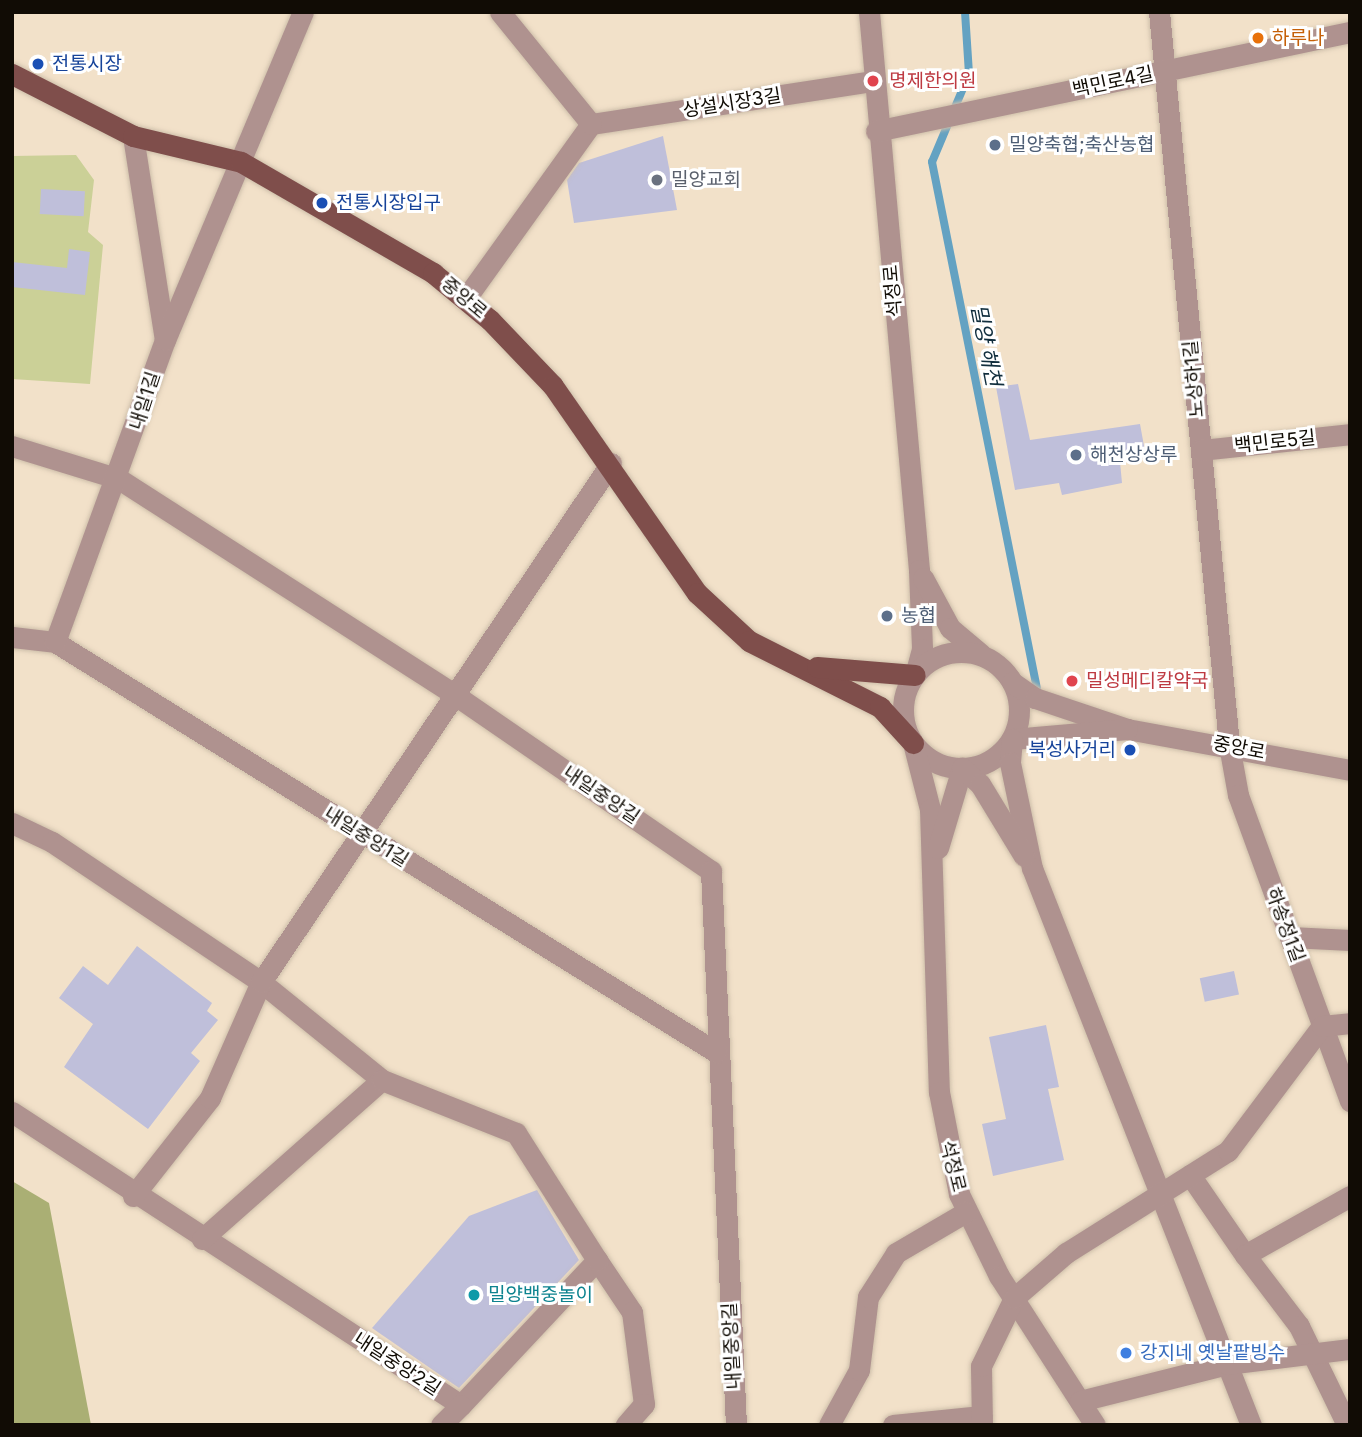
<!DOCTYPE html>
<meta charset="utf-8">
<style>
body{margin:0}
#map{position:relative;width:1362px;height:1437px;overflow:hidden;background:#f2e1c9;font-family:Inter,"Noto Sans KR",sans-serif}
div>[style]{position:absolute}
.green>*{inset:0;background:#cbd097}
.forest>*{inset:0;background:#aaaf74}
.stream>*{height:8px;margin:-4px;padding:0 4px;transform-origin:4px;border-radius:4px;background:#64a2c2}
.building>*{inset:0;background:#bfbfda;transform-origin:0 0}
.roads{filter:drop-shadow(0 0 2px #cebfaa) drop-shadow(0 0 2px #cebfaa)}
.minor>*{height:21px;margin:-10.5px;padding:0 10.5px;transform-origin:10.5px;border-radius:10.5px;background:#af928f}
.minor>.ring{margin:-10.5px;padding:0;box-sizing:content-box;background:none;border:21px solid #af928f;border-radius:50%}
.major>*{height:21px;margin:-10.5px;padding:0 10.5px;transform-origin:10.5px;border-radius:10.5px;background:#7f4e4b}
.dots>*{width:19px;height:19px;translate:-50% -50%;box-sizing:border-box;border:4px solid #fff;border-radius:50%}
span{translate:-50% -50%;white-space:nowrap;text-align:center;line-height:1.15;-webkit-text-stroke:6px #fff;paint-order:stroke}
.food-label{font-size:19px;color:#c56008}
.left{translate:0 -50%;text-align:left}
.transit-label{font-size:19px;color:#164399}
.right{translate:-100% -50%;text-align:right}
.health-label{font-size:19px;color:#be3a42}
.street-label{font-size:19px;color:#110c05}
.service-label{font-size:19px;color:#4e5e75}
.worship-label{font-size:19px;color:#5b616d}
.culture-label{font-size:19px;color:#0d838f}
.shop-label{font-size:19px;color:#366cbe}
.water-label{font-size:21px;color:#112e3d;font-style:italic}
.frame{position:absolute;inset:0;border:14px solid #110c05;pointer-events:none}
</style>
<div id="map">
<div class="green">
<div style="clip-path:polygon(76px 155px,94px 180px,88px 232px,103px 245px,90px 384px,12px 379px,12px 156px)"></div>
</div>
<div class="forest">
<div style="clip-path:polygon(12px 1181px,49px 1203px,91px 1425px,12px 1425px)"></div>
</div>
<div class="stream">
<div style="left:965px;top:12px;width:62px;rotate:86.3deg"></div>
<div style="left:969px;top:74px;width:95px;rotate:112.8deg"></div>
<div style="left:932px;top:162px;width:537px;rotate:78.73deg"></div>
</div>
<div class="building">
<div style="clip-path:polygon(663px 136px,677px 210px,574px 223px,567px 180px,579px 163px)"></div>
<div style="left:41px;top:189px;width:44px;height:25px;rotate:3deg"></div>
<div style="clip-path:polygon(69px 249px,90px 252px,85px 295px,12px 287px,12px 262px,67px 268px)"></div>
<div style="clip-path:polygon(1018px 384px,1030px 440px,1140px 424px,1146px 457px,1120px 462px,1122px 483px,1062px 495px,1059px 483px,1015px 490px,996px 387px)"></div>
<div style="clip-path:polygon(137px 946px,212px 1003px,207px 1011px,218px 1020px,191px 1053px,200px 1061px,148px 1129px,64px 1067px,93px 1024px,59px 998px,83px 966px,108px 985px)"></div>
<div style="left:1234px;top:971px;width:24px;height:35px;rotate:78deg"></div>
<div style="clip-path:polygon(1046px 1025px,1059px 1087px,1048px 1089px,1064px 1160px,993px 1176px,982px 1124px,1006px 1119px,989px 1037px)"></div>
<div style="clip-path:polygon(537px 1190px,579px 1260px,459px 1388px,372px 1328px,469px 1216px)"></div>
</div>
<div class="roads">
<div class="minor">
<div style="left:869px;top:12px;width:560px;rotate:84.88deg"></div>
<div style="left:919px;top:570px;width:79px;rotate:87.8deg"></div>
<div style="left:922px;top:649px;width:27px;rotate:105deg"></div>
<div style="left:1159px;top:12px;width:736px;rotate:84.54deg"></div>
<div style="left:1229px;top:745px;width:51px;rotate:79.8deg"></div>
<div style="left:1238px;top:795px;width:326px;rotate:69.9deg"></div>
<div style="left:591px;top:124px;width:285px;rotate:-8.7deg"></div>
<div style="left:876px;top:131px;width:484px;rotate:-11.8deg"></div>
<div style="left:133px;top:136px;width:206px;rotate:81.1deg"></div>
<div style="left:466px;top:298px;width:214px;rotate:-54.3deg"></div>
<div style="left:591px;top:124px;width:144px;rotate:-129.1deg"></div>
<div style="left:12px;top:446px;width:112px;rotate:17.1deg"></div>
<div style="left:119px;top:479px;width:403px;rotate:32.7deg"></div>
<div style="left:458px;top:697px;width:307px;rotate:34.5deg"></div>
<div style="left:711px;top:871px;width:555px;rotate:87.42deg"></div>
<div style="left:1201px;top:450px;width:150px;rotate:-6.1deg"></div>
<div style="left:923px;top:578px;width:57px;rotate:61.6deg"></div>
<div style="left:950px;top:628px;width:40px;rotate:40deg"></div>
<div style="left:12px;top:637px;width:43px;rotate:6.6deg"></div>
<div style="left:55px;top:642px;width:778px;rotate:31.81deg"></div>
<div style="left:55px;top:642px;width:321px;rotate:-70deg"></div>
<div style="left:165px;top:340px;width:356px;rotate:-67.2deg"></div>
<div class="ring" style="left:903px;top:652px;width:95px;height:95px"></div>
<div style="left:1012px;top:682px;width:28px;rotate:35deg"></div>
<div style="left:1035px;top:698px;width:97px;rotate:18.6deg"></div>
<div style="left:1127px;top:729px;width:227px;rotate:10.4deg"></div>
<div style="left:1127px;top:729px;width:115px;rotate:175deg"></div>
<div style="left:1012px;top:739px;width:24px;rotate:95deg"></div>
<div style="left:1010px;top:763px;width:107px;rotate:78.2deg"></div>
<div style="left:1032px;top:868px;width:599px;rotate:68.54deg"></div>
<div style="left:913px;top:743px;width:68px;rotate:75.6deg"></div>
<div style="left:930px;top:809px;width:283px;rotate:88.2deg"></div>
<div style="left:939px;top:1092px;width:104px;rotate:78.9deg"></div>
<div style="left:959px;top:1194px;width:91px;rotate:64deg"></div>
<div style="left:999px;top:1276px;width:177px;rotate:57.2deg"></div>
<div style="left:12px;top:823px;width:44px;rotate:25.4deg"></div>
<div style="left:52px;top:842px;width:252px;rotate:33.8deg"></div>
<div style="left:261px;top:982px;width:156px;rotate:39deg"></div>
<div style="left:938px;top:848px;width:84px;rotate:-73.3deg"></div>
<div style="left:962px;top:768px;width:24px;rotate:42deg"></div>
<div style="left:980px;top:784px;width:84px;rotate:58.6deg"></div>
<div style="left:1290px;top:937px;width:60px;rotate:2.9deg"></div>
<div style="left:12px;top:1112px;width:536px;rotate:33.13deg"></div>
<div style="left:461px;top:1405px;width:199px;rotate:-46.8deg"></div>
<div style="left:597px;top:1260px;width:63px;rotate:56.1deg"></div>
<div style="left:632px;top:1312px;width:93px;rotate:82.6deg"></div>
<div style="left:644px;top:1404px;width:28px;rotate:131deg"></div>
<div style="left:1190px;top:1175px;width:97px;rotate:55.5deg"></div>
<div style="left:1245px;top:1255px;width:120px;rotate:-29.3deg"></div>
<div style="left:133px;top:1196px;width:125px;rotate:-51.8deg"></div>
<div style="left:210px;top:1098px;width:127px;rotate:-66.3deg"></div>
<div style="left:261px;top:982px;width:626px;rotate:-56.01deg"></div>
<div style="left:202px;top:1239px;width:240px;rotate:-41.5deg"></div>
<div style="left:382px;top:1080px;width:144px;rotate:21.6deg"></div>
<div style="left:516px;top:1133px;width:151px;rotate:57.5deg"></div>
<div style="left:1245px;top:1255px;width:89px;rotate:52.7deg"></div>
<div style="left:1299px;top:1326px;width:110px;rotate:64.1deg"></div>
<div style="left:1080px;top:1401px;width:152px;rotate:-14.1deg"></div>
<div style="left:1227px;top:1364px;width:124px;rotate:-7deg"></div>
<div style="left:441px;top:1425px;width:28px;rotate:-45deg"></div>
<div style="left:829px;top:1425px;width:63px;rotate:-61.4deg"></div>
<div style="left:859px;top:1370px;width:74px;rotate:-83deg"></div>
<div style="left:868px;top:1297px;width:52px;rotate:-57.5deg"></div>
<div style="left:896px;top:1253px;width:81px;rotate:-30.4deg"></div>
<div style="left:893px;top:1425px;width:89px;rotate:-5.8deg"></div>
<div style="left:982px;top:1425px;width:59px;rotate:-91deg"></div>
<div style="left:981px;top:1366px;width:76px;rotate:-64.1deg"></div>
<div style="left:1014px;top:1298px;width:69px;rotate:-40.9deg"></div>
<div style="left:1066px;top:1253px;width:191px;rotate:-32.2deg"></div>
<div style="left:1228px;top:1151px;width:156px;rotate:-53.1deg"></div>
<div style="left:1322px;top:1026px;width:28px;rotate:-6deg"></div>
</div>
<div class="major">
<div style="left:12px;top:74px;width:136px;rotate:27.1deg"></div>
<div style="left:133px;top:136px;width:111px;rotate:13.5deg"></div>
<div style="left:241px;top:162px;width:222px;rotate:30deg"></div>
<div style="left:433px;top:273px;width:74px;rotate:39.5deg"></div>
<div style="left:490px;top:320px;width:91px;rotate:46.3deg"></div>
<div style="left:553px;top:386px;width:252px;rotate:55.2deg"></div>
<div style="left:697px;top:593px;width:71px;rotate:42.7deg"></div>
<div style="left:749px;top:641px;width:147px;rotate:26.7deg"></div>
<div style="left:880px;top:707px;width:49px;rotate:47.5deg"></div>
<div style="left:817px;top:667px;width:98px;rotate:4.7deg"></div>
</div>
</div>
<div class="dots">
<div style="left:1258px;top:38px;background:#e8710a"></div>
<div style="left:38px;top:64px;background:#1a4fb4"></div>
<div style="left:873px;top:81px;background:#e0444e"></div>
<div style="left:995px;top:145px;background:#5c6f8a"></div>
<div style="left:657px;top:180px;background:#6b7280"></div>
<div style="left:322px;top:203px;background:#1a4fb4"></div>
<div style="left:1076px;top:455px;background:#5c6f8a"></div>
<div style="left:887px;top:616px;background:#5c6f8a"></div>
<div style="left:1072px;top:681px;background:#e0444e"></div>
<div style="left:1130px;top:750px;background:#1a4fb4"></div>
<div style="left:474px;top:1295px;background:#0f9aa8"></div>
<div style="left:1126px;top:1353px;background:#3f7fe0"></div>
</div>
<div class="food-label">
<span class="left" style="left:1272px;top:38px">하루나</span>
</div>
<div class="transit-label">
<span class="left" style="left:52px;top:64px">전통시장</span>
<span class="left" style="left:336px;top:203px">전통시장입구</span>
<span class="right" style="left:1116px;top:750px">북성사거리</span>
</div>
<div class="health-label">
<span class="left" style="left:889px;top:81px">명제한의원</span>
<span class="left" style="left:1086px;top:681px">밀성메디칼약국</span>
</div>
<div class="street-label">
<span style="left:1113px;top:82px;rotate:-12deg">백민로4길</span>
<span style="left:732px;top:103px;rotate:-9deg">상설시장3길</span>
<span style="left:893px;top:291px;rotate:-95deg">석정로</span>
<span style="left:464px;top:298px;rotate:40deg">중앙로</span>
<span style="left:1194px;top:379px;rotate:-95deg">노상하1길</span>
<span style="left:145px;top:401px;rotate:-72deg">내일1길</span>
<span style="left:1275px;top:442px;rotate:-6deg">백민로5길</span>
<span style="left:1239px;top:748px;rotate:11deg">중앙로</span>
<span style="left:601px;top:795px;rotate:34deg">내일중앙길</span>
<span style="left:366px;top:837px;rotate:32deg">내일중앙1길</span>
<span style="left:1285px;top:925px;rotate:70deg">하송정1길</span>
<span style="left:953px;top:1166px;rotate:76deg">석정로</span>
<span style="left:732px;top:1346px;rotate:-93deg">내일중앙길</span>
<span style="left:397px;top:1364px;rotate:33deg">내일중앙2길</span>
</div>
<div class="service-label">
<span class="left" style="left:1009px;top:145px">밀양축협;축산농협</span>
<span class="left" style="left:1090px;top:455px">해천상상루</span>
<span class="left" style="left:901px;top:616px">농협</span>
</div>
<div class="worship-label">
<span class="left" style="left:671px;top:180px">밀양교회</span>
</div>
<div class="culture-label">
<span class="left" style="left:488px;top:1295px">밀양백중놀이</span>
</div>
<div class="shop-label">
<span class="left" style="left:1140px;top:1353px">강지네 옛날팥빙수</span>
</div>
<div class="water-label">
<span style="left:986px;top:345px;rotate:79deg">밀양 해천</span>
</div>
<div class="frame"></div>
</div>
